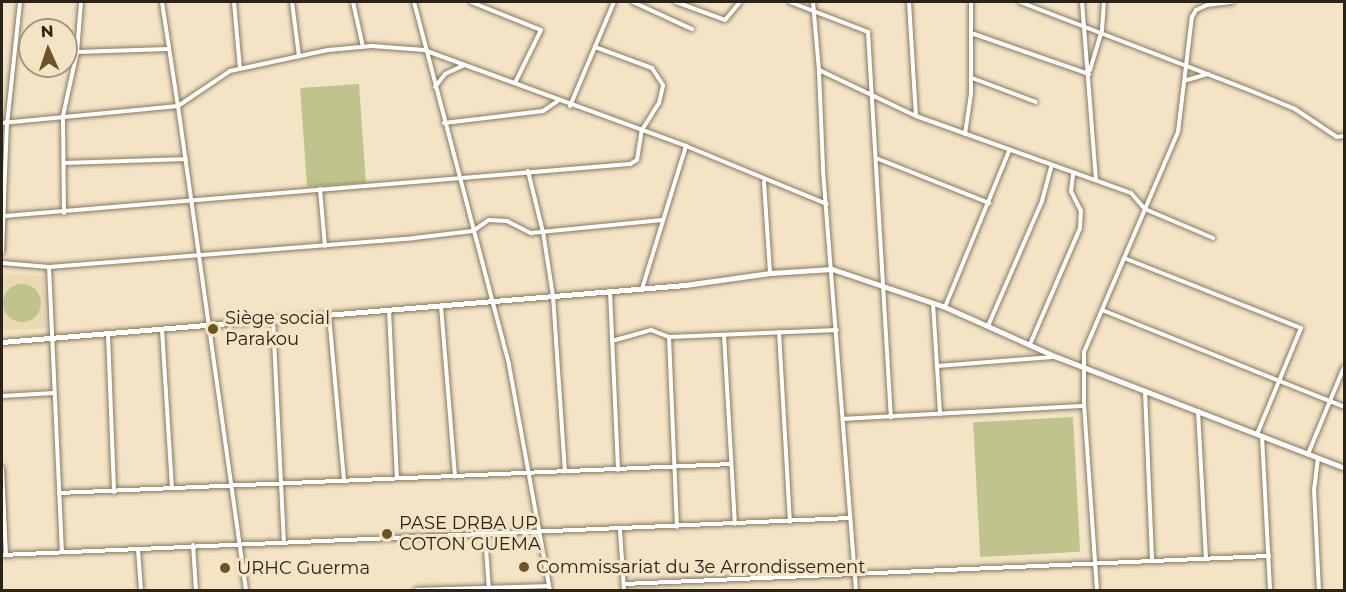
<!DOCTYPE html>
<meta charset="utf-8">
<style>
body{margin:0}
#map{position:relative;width:1346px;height:592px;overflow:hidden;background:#f4e4c6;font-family:Montserrat,sans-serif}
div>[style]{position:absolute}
.built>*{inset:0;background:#ecd9b4}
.green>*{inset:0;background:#bec48c;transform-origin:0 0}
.round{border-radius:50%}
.roads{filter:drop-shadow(0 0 2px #86785d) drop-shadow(0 0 2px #86785d)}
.minor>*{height:4px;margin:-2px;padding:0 2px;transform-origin:2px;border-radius:2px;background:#fff}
.tertiary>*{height:5px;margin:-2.5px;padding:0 2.5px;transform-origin:2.5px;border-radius:2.5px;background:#fff}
.dots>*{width:16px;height:16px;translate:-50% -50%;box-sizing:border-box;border:3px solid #f4e4c6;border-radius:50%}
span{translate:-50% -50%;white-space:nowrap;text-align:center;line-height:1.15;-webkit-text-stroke:6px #f4e4c6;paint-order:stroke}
.poi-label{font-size:18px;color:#292318}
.left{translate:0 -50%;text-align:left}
.frame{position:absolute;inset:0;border:3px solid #292318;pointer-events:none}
.north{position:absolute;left:18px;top:18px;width:60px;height:60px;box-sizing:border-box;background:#f4e4c6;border:2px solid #a39780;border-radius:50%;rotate:357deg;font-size:16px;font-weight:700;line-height:24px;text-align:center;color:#292318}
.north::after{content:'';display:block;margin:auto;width:21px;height:27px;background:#6e5325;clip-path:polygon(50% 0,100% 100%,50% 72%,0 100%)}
</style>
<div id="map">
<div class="built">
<div style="clip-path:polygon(2px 273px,44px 276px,46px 328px,2px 331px)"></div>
</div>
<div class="green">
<div style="left:359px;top:84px;width:99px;height:59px;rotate:86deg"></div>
<div class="round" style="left:3px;top:284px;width:38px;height:38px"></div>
<div style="left:1073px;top:417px;width:135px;height:100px;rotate:87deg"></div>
</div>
<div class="roads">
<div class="minor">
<div style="left:162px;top:2px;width:105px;rotate:81.3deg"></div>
<div style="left:178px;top:106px;width:63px;rotate:-33.9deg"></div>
<div style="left:230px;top:71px;width:100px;rotate:-12.1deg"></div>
<div style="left:328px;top:50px;width:44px;rotate:-5.2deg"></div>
<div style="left:372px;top:46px;width:52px;rotate:4.4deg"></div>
<div style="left:424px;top:50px;width:279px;rotate:20.1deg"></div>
<div style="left:686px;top:146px;width:152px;rotate:22.4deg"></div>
<div style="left:234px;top:2px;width:67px;rotate:84.9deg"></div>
<div style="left:292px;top:2px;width:55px;rotate:82.7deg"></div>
<div style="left:353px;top:2px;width:46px;rotate:77.5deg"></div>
<div style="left:414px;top:2px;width:375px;rotate:75.3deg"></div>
<div style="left:509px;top:365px;width:229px;rotate:79.7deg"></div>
<div style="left:471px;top:2px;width:75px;rotate:21.8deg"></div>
<div style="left:541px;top:30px;width:59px;rotate:116.1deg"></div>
<div style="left:633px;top:2px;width:65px;rotate:24.6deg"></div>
<div style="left:676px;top:2px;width:52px;rotate:20.2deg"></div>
<div style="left:725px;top:20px;width:23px;rotate:-50deg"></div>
<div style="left:790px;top:2px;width:84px;rotate:21deg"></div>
<div style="left:868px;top:32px;width:386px;rotate:86.6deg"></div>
<div style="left:813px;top:2px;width:68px;rotate:85deg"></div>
<div style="left:909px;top:2px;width:113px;rotate:86.5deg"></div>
<div style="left:1020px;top:2px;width:240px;rotate:21deg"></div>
<div style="left:1244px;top:88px;width:55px;rotate:22.4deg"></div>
<div style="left:1295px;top:109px;width:50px;rotate:33.7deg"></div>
<div style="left:1337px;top:137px;width:7px;rotate:-8deg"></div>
<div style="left:1082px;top:2px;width:179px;rotate:85.5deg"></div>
<div style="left:974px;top:34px;width:122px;rotate:19.2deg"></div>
<div style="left:77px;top:52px;width:91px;rotate:-1.9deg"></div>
<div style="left:1090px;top:70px;width:42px;rotate:-73.3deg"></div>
<div style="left:1102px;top:30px;width:28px;rotate:-86deg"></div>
<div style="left:972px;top:78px;width:68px;rotate:20.6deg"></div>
<div style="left:1187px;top:80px;width:22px;rotate:-16deg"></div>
<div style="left:435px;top:87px;width:16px;rotate:-52deg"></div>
<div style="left:445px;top:74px;width:21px;rotate:-25deg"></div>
<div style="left:570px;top:106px;width:113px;rotate:-67.1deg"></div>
<div style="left:2px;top:123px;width:177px;rotate:-5.5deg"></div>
<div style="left:178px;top:106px;width:489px;rotate:82deg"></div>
<div style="left:444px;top:123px;width:100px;rotate:-6.9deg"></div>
<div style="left:543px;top:111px;width:18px;rotate:-34deg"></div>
<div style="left:965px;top:134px;width:40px;rotate:-81.5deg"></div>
<div style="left:971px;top:94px;width:92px;rotate:-90deg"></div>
<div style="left:876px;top:158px;width:122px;rotate:21.7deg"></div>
<div style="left:65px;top:163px;width:121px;rotate:-1.9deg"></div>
<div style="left:528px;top:171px;width:63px;rotate:76.2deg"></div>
<div style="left:543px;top:232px;width:65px;rotate:81.1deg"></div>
<div style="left:553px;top:296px;width:176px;rotate:86.1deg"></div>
<div style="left:764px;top:182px;width:91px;rotate:86.2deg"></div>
<div style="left:320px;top:189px;width:57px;rotate:85deg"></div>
<div style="left:64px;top:213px;width:97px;rotate:-90.6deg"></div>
<div style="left:63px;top:116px;width:66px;rotate:-77.7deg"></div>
<div style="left:77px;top:52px;width:50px;rotate:-85.4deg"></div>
<div style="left:4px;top:216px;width:628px;rotate:-4.75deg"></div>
<div style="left:630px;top:164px;width:8px;rotate:-30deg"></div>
<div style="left:637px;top:160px;width:30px;rotate:-81deg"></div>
<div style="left:642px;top:130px;width:32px;rotate:-58deg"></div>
<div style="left:659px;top:103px;width:18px;rotate:-77deg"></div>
<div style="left:663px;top:85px;width:20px;rotate:-123deg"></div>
<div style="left:652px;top:68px;width:61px;rotate:-159.8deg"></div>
<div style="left:2px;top:252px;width:128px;rotate:-87.8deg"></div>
<div style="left:7px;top:124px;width:123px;rotate:-83.9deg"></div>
<div style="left:1124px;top:258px;width:190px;rotate:21.6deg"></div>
<div style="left:1301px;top:328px;width:115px;rotate:112.5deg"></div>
<div style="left:2px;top:263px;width:47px;rotate:4.9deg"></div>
<div style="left:49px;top:267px;width:366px;rotate:-4.5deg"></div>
<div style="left:414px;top:238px;width:59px;rotate:-6.8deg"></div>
<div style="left:473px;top:231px;width:19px;rotate:-35deg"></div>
<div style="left:489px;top:220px;width:18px;rotate:3deg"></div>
<div style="left:507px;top:221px;width:27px;rotate:27deg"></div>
<div style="left:531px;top:233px;width:132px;rotate:-5.7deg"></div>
<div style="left:49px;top:267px;width:285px;rotate:87.4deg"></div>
<div style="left:642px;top:289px;width:150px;rotate:-72.9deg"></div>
<div style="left:610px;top:292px;width:178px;rotate:87.4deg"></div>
<div style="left:933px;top:303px;width:111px;rotate:86.4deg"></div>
<div style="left:441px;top:306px;width:171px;rotate:85.3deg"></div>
<div style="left:945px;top:307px;width:169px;rotate:-67.7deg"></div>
<div style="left:389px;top:310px;width:168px;rotate:87.3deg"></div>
<div style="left:1102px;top:310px;width:261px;rotate:21.8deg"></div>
<div style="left:329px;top:315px;width:167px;rotate:84.8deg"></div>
<div style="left:273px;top:319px;width:221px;rotate:87.2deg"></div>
<div style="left:988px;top:326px;width:136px;rotate:-66.6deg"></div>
<div style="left:1042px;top:201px;width:35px;rotate:-75deg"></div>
<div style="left:162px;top:329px;width:158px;rotate:86.4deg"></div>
<div style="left:779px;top:332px;width:190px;rotate:86.7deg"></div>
<div style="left:108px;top:334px;width:158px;rotate:87.8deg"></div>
<div style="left:724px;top:335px;width:189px;rotate:86.7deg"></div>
<div style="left:669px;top:337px;width:190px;rotate:87.6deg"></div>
<div style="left:612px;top:341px;width:41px;rotate:-15.8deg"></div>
<div style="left:651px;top:330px;width:19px;rotate:21deg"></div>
<div style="left:669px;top:337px;width:168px;rotate:-2.4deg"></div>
<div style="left:1031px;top:342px;width:124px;rotate:-66.7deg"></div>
<div style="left:1080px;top:228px;width:17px;rotate:-87deg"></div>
<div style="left:1081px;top:211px;width:22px;rotate:-117deg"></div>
<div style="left:1071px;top:191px;width:17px;rotate:-83deg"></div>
<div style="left:937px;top:366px;width:116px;rotate:-4.4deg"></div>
<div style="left:1145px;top:391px;width:170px;rotate:87.6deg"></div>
<div style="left:2px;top:396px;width:52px;rotate:-3.3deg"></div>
<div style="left:1198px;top:411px;width:148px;rotate:86.9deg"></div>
<div style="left:843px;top:419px;width:241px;rotate:-3.1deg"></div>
<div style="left:1262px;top:436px;width:154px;rotate:87deg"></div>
<div style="left:1308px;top:454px;width:94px;rotate:-67.5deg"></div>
<div style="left:1318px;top:458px;width:31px;rotate:97deg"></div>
<div style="left:1314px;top:489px;width:101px;rotate:87.2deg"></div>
<div style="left:2px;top:468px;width:87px;rotate:87.4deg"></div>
<div style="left:59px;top:493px;width:673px;rotate:-2.47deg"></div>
<div style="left:620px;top:530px;width:60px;rotate:86.2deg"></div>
<div style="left:485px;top:533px;width:57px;rotate:86deg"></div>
<div style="left:193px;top:545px;width:45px;rotate:86.2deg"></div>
<div style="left:138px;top:549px;width:41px;rotate:85.8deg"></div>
<div style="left:2px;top:555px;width:849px;rotate:-2.5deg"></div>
<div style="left:624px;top:584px;width:646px;rotate:-2.49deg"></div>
<div style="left:416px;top:590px;width:133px;rotate:-1.7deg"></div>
<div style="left:856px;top:590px;width:424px;rotate:-94.5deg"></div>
<div style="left:823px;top:167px;width:97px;rotate:-92.4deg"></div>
<div style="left:819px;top:70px;width:107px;rotate:25.4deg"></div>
<div style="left:916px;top:116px;width:228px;rotate:19.7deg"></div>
<div style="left:1131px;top:193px;width:21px;rotate:49deg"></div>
<div style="left:1145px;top:209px;width:84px;rotate:-66.8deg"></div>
<div style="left:1178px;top:132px;width:116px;rotate:-83.1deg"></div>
<div style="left:1192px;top:17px;width:8px;rotate:-60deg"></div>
<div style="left:1196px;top:10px;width:12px;rotate:-24deg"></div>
<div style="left:1207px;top:5px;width:26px;rotate:-7deg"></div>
<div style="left:1097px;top:590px;width:184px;rotate:-94deg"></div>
<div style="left:1084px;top:406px;width:54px;rotate:-90deg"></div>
<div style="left:1084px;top:352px;width:155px;rotate:-66.9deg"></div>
<div style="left:1145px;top:209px;width:74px;rotate:23.1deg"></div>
</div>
<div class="tertiary">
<div style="left:2px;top:342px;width:685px;rotate:-4.77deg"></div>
<div style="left:685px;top:285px;width:86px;rotate:-8deg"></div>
<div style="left:770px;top:273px;width:62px;rotate:-3.7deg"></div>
<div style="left:832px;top:269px;width:119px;rotate:18.6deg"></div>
<div style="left:945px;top:307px;width:123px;rotate:24.1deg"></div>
<div style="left:1057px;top:357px;width:308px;rotate:21.1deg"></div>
</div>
</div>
<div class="dots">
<div style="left:213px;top:329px;background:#6e5325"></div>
<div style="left:387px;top:534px;background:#6e5325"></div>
<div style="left:524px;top:567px;background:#6e5325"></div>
<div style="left:225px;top:568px;background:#6e5325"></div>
</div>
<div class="poi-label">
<span class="left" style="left:225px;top:329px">Siège social<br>Parakou</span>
<span class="left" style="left:399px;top:534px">PASE DRBA UP<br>COTON GUEMA</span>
<span class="left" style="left:536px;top:567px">Commissariat du 3e Arrondissement</span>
<span class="left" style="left:237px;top:568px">URHC Guerma</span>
</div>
<div class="frame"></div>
<div class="north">N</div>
</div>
